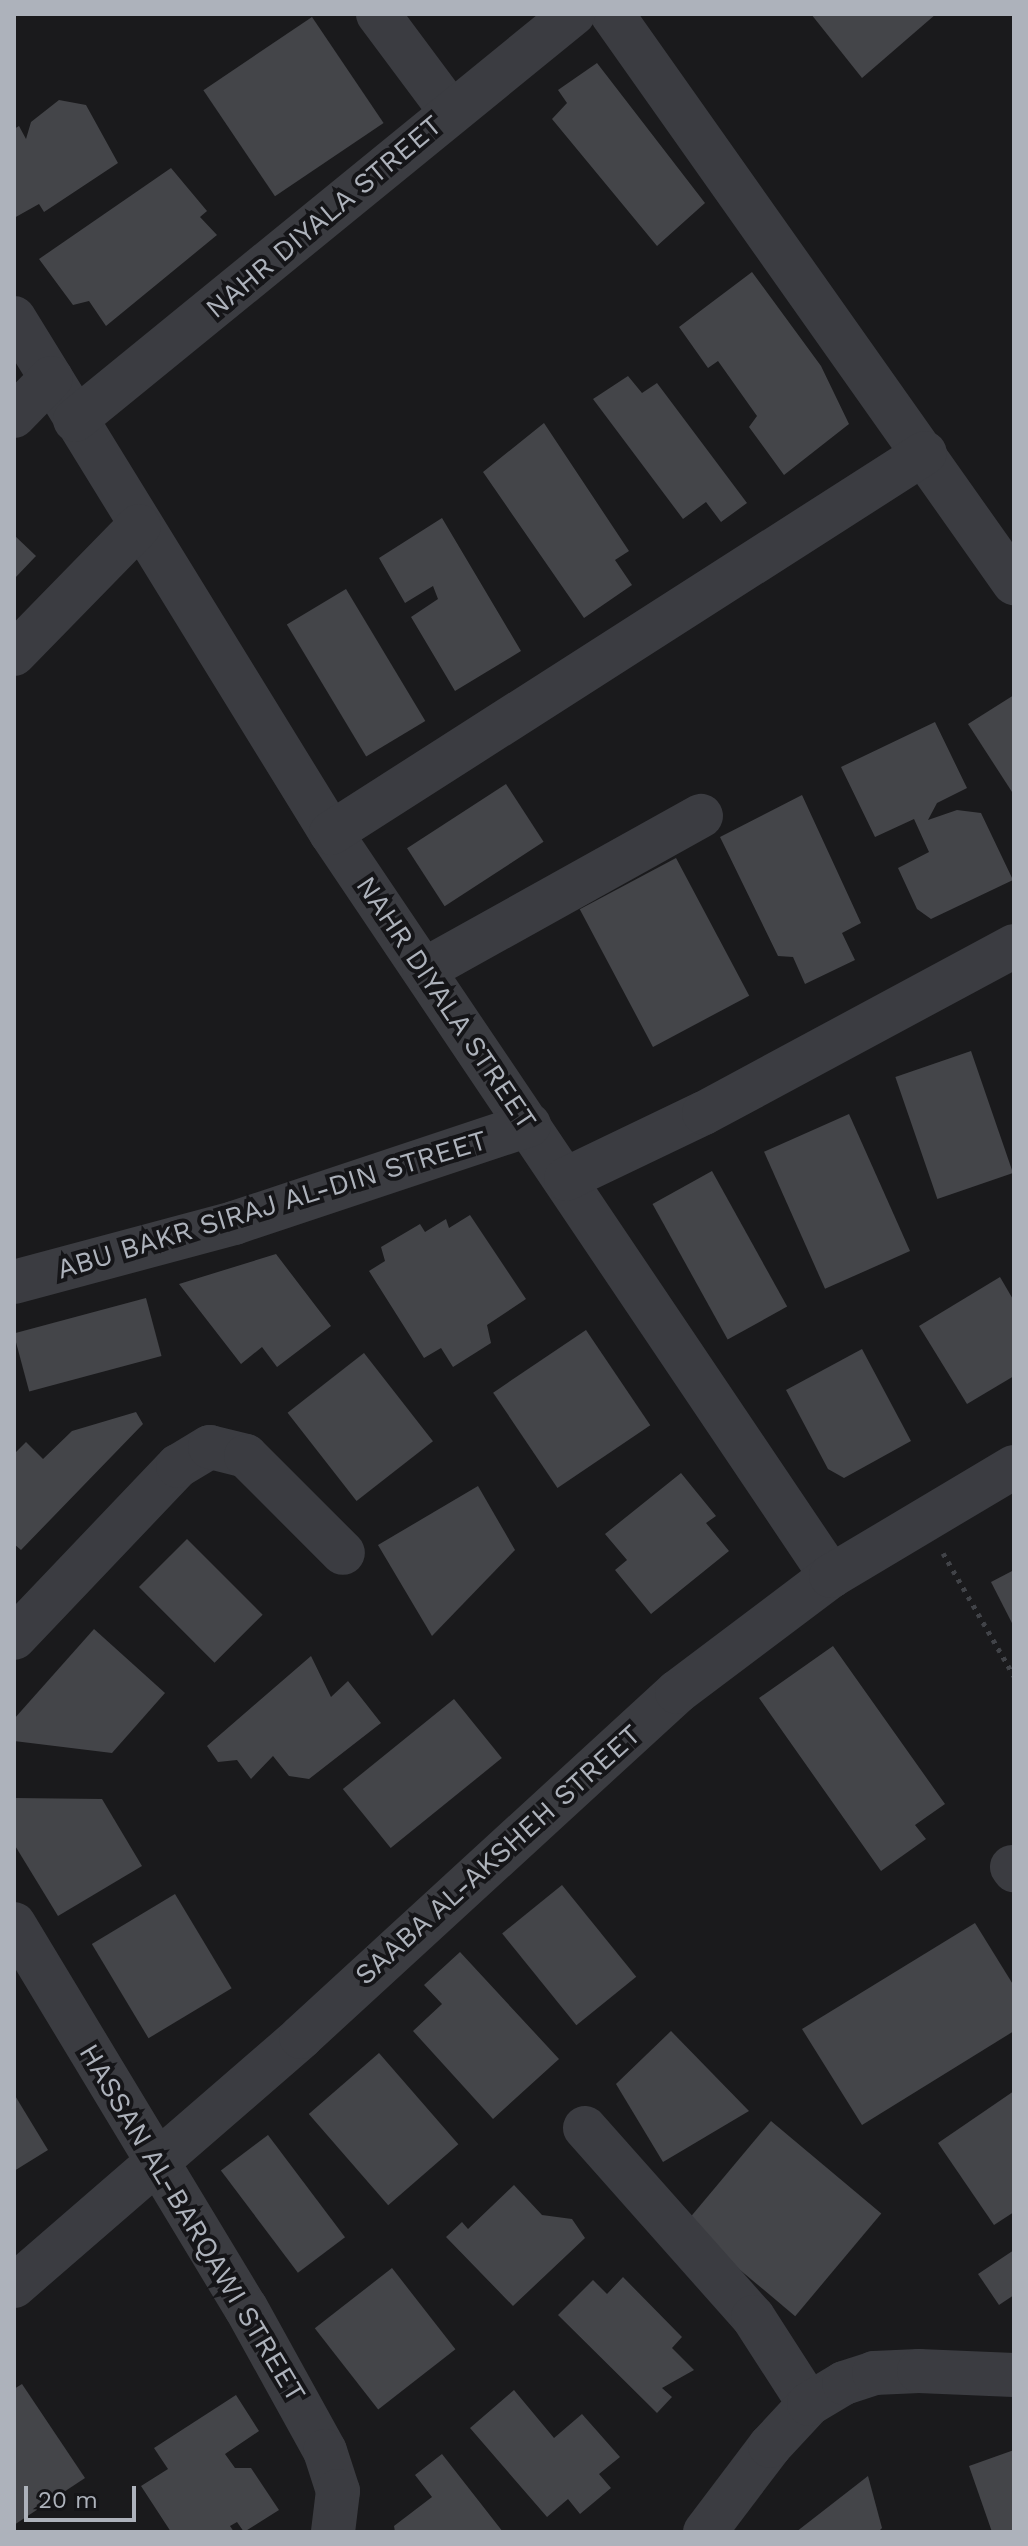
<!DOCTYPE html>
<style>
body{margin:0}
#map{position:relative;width:1028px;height:2546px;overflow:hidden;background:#1a1a1c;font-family:"Work Sans",sans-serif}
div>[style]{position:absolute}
.building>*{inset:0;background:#444549;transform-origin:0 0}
.path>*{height:5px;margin-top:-2.5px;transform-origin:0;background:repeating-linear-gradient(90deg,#414348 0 4px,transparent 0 10px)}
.minor>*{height:44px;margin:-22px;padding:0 22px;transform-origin:22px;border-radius:22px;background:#3b3c41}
span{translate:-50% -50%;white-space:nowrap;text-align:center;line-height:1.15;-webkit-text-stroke:8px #151518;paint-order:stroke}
.street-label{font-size:28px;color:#adb2bb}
.frame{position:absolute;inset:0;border:16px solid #adb2bb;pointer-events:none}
.scale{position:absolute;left:24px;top:2486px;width:112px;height:36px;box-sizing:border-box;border:4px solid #adb2bb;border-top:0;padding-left:10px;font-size:24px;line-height:28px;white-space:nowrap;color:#adb2bb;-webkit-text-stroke:6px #151518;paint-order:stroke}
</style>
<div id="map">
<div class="building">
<div style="clip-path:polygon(811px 14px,936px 14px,862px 78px)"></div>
<div style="left:312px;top:17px;width:128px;height:131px;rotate:56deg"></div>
<div style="clip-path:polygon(597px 63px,705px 203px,657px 246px,552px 119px,567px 103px,558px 90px)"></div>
<div style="clip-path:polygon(59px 100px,86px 105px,118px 163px,44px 212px,39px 204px,14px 218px,14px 129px,19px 126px,26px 139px,31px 122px)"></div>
<div style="clip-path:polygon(171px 168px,207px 211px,200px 217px,217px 235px,106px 326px,89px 301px,73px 305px,39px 259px)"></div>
<div style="clip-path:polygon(752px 272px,821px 366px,849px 424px,784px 475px,749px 427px,757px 416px,718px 361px,708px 368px,679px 327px)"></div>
<div style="clip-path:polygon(628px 376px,642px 393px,657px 383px,747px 503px,721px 522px,706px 502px,683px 519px,593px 399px)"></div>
<div style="clip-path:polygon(544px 423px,629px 551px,615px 560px,632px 585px,584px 618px,483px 472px)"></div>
<div style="clip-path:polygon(442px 518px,521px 651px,455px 691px,411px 617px,438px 599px,433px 586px,405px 603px,379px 558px)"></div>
<div style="clip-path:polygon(14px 535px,36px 556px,14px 579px)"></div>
<div style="left:346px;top:589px;width:154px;height:69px;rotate:59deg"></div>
<div style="clip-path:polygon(1014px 695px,1014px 795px,968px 724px)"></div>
<div style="clip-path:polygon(935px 722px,967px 788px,937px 803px,928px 820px,957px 810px,981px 813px,1013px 880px,931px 919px,917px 909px,898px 868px,929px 852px,914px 819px,875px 837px,841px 767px)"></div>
<div style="left:506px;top:784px;width:69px;height:118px;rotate:57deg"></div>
<div style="clip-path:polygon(802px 795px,861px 923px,842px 933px,855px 960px,805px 984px,793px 957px,778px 956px,720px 837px)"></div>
<div style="left:676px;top:858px;width:156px;height:109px;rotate:62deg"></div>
<div style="left:971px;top:1051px;width:129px;height:80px;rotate:71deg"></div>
<div style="left:849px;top:1114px;width:150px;height:93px;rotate:66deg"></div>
<div style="left:712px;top:1171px;width:155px;height:68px;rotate:61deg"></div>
<div style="clip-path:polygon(470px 1215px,526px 1299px,487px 1325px,491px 1343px,453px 1367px,441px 1348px,424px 1358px,369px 1271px,385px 1261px,381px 1247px,420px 1224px,425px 1232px,446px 1219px,449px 1228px)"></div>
<div style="clip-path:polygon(276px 1254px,331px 1326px,277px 1367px,262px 1347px,241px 1364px,179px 1284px)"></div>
<div style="clip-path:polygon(1000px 1277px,1014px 1301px,1014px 1376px,967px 1404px,919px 1326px)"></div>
<div style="left:146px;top:1298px;width:60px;height:137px;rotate:75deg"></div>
<div style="left:586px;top:1330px;width:115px;height:112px;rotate:56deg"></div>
<div style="clip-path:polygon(862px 1349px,911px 1441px,844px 1478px,828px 1469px,786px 1390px)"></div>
<div style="left:364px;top:1353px;width:112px;height:97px;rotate:52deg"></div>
<div style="clip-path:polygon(136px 1412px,143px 1424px,21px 1550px,14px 1544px,14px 1454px,26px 1442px,43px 1459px,72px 1431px)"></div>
<div style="clip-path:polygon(681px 1473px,716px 1516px,706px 1523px,729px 1551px,651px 1614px,615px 1570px,627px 1560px,605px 1534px)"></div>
<div style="clip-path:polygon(478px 1486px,515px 1550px,432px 1636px,378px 1545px)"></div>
<div style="left:187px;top:1539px;width:107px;height:68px;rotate:45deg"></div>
<div style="clip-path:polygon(1014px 1570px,1014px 1627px,991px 1582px)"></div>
<div style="clip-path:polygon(94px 1629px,165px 1693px,112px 1753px,14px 1741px,14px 1719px)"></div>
<div style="clip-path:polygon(833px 1646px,945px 1804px,915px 1825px,926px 1839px,881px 1871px,759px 1698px)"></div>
<div style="clip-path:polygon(311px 1656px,331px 1697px,348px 1681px,381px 1723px,309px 1779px,289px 1776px,273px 1756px,251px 1779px,237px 1760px,218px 1762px,207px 1746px)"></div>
<div style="left:454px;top:1699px;width:76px;height:143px;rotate:51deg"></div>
<div style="clip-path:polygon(14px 1798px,102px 1799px,142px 1866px,58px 1916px,14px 1844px)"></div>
<div style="left:562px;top:1885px;width:118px;height:77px;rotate:51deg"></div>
<div style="left:175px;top:1894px;width:110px;height:97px;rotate:59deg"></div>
<div style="clip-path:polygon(975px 1923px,1014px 1986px,1014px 2031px,862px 2125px,802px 2029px)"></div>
<div style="clip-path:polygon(460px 1952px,559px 2059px,493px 2119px,413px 2031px,442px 2004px,424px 1985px)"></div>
<div style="clip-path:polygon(671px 2031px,749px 2111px,663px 2162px,616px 2084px)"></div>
<div style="left:379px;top:2053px;width:121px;height:93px;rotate:49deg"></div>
<div style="clip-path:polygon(1014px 2091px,1014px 2212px,994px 2225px,938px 2143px)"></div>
<div style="clip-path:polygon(14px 2094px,48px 2150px,14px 2171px)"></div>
<div style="left:771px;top:2121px;width:144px;height:134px;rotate:40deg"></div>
<div style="left:268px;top:2135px;width:128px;height:59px;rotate:53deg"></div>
<div style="clip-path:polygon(514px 2185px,542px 2215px,572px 2219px,585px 2238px,513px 2306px,446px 2237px,462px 2222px,468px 2229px)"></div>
<div style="clip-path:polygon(1014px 2250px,1014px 2295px,999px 2305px,978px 2274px)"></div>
<div style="left:392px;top:2268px;width:103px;height:98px;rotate:52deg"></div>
<div style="clip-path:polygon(623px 2277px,682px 2337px,672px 2348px,694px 2370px,662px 2388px,672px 2397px,657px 2413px,558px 2315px,593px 2280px,607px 2294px)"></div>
<div style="clip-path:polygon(22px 2384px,85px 2478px,14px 2525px,14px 2389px)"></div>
<div style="clip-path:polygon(514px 2390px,554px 2438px,582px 2414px,620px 2457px,599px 2474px,611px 2488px,580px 2514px,568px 2499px,547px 2517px,470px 2428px)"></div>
<div style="clip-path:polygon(236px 2395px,259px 2431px,225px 2454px,235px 2468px,251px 2468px,279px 2510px,244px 2532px,237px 2522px,230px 2526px,234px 2532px,171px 2532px,141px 2486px,168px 2469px,154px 2448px)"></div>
<div style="clip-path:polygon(1014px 2450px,1014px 2532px,992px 2532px,969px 2466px)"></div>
<div style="clip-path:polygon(442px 2454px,503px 2532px,395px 2532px,394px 2526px,432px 2497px,415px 2475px)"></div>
<div style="clip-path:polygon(868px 2476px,882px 2528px,878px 2532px,796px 2532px)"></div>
</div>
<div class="path">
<div style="left:943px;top:1553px;width:142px;rotate:60deg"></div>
</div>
<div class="minor">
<div style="left:378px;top:14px;width:122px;rotate:53.3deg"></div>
<div style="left:612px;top:14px;width:697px;rotate:54.76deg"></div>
<div style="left:14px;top:318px;width:605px;rotate:58.39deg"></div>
<div style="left:331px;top:833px;width:896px;rotate:56.06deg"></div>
<div style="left:14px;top:416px;width:53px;rotate:-45.8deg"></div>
<div style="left:75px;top:420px;width:643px;rotate:-39.19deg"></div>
<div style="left:14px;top:654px;width:179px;rotate:-45.7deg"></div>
<div style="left:331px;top:833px;width:705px;rotate:-32.61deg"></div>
<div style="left:424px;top:970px;width:317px;rotate:-29.1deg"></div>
<div style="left:566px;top:1179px;width:153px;rotate:-25.6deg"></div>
<div style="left:704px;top:1113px;width:352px;rotate:-28.3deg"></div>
<div style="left:14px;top:1282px;width:228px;rotate:-15deg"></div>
<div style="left:234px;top:1223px;width:311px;rotate:-18.4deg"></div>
<div style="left:14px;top:1638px;width:238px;rotate:-46.4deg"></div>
<div style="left:178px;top:1466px;width:37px;rotate:-31deg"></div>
<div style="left:210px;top:1447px;width:37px;rotate:14deg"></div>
<div style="left:246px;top:1456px;width:137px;rotate:45deg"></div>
<div style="left:1012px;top:1867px;width:4px;rotate:56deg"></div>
<div style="left:14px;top:1924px;width:449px;rotate:58.9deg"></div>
<div style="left:246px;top:2308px;width:163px;rotate:61.1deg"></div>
<div style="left:325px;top:2451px;width:42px;rotate:72deg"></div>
<div style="left:338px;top:2491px;width:41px;rotate:97deg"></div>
<div style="left:585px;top:2128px;width:253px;rotate:48.4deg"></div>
<div style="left:753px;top:2317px;width:103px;rotate:57.2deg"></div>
<div style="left:14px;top:2286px;width:380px;rotate:-40.9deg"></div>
<div style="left:301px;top:2037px;width:510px;rotate:-42.54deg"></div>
<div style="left:677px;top:1692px;width:193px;rotate:-37deg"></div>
<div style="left:831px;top:1576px;width:213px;rotate:-30.8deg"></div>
<div style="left:705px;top:2532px;width:108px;rotate:-52.9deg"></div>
<div style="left:770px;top:2446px;width:57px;rotate:-47.1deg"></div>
<div style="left:809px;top:2404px;width:41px;rotate:-31deg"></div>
<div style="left:844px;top:2383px;width:32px;rotate:-18deg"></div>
<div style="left:874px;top:2373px;width:45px;rotate:-2.5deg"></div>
<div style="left:919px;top:2371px;width:95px;rotate:2.4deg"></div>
</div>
<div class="street-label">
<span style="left:324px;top:217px;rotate:-40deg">NAHR DIYALA STREET</span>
<span style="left:446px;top:1003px;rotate:56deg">NAHR DIYALA STREET</span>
<span style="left:272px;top:1205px;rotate:-17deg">ABU BAKR SIRAJ AL-DIN STREET</span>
<span style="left:498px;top:1855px;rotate:-42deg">SAABA AL-AKSHEH STREET</span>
<span style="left:192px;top:2223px;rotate:59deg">HASSAN AL-BARQAWI STREET</span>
</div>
<div class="frame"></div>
<div class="scale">20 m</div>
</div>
